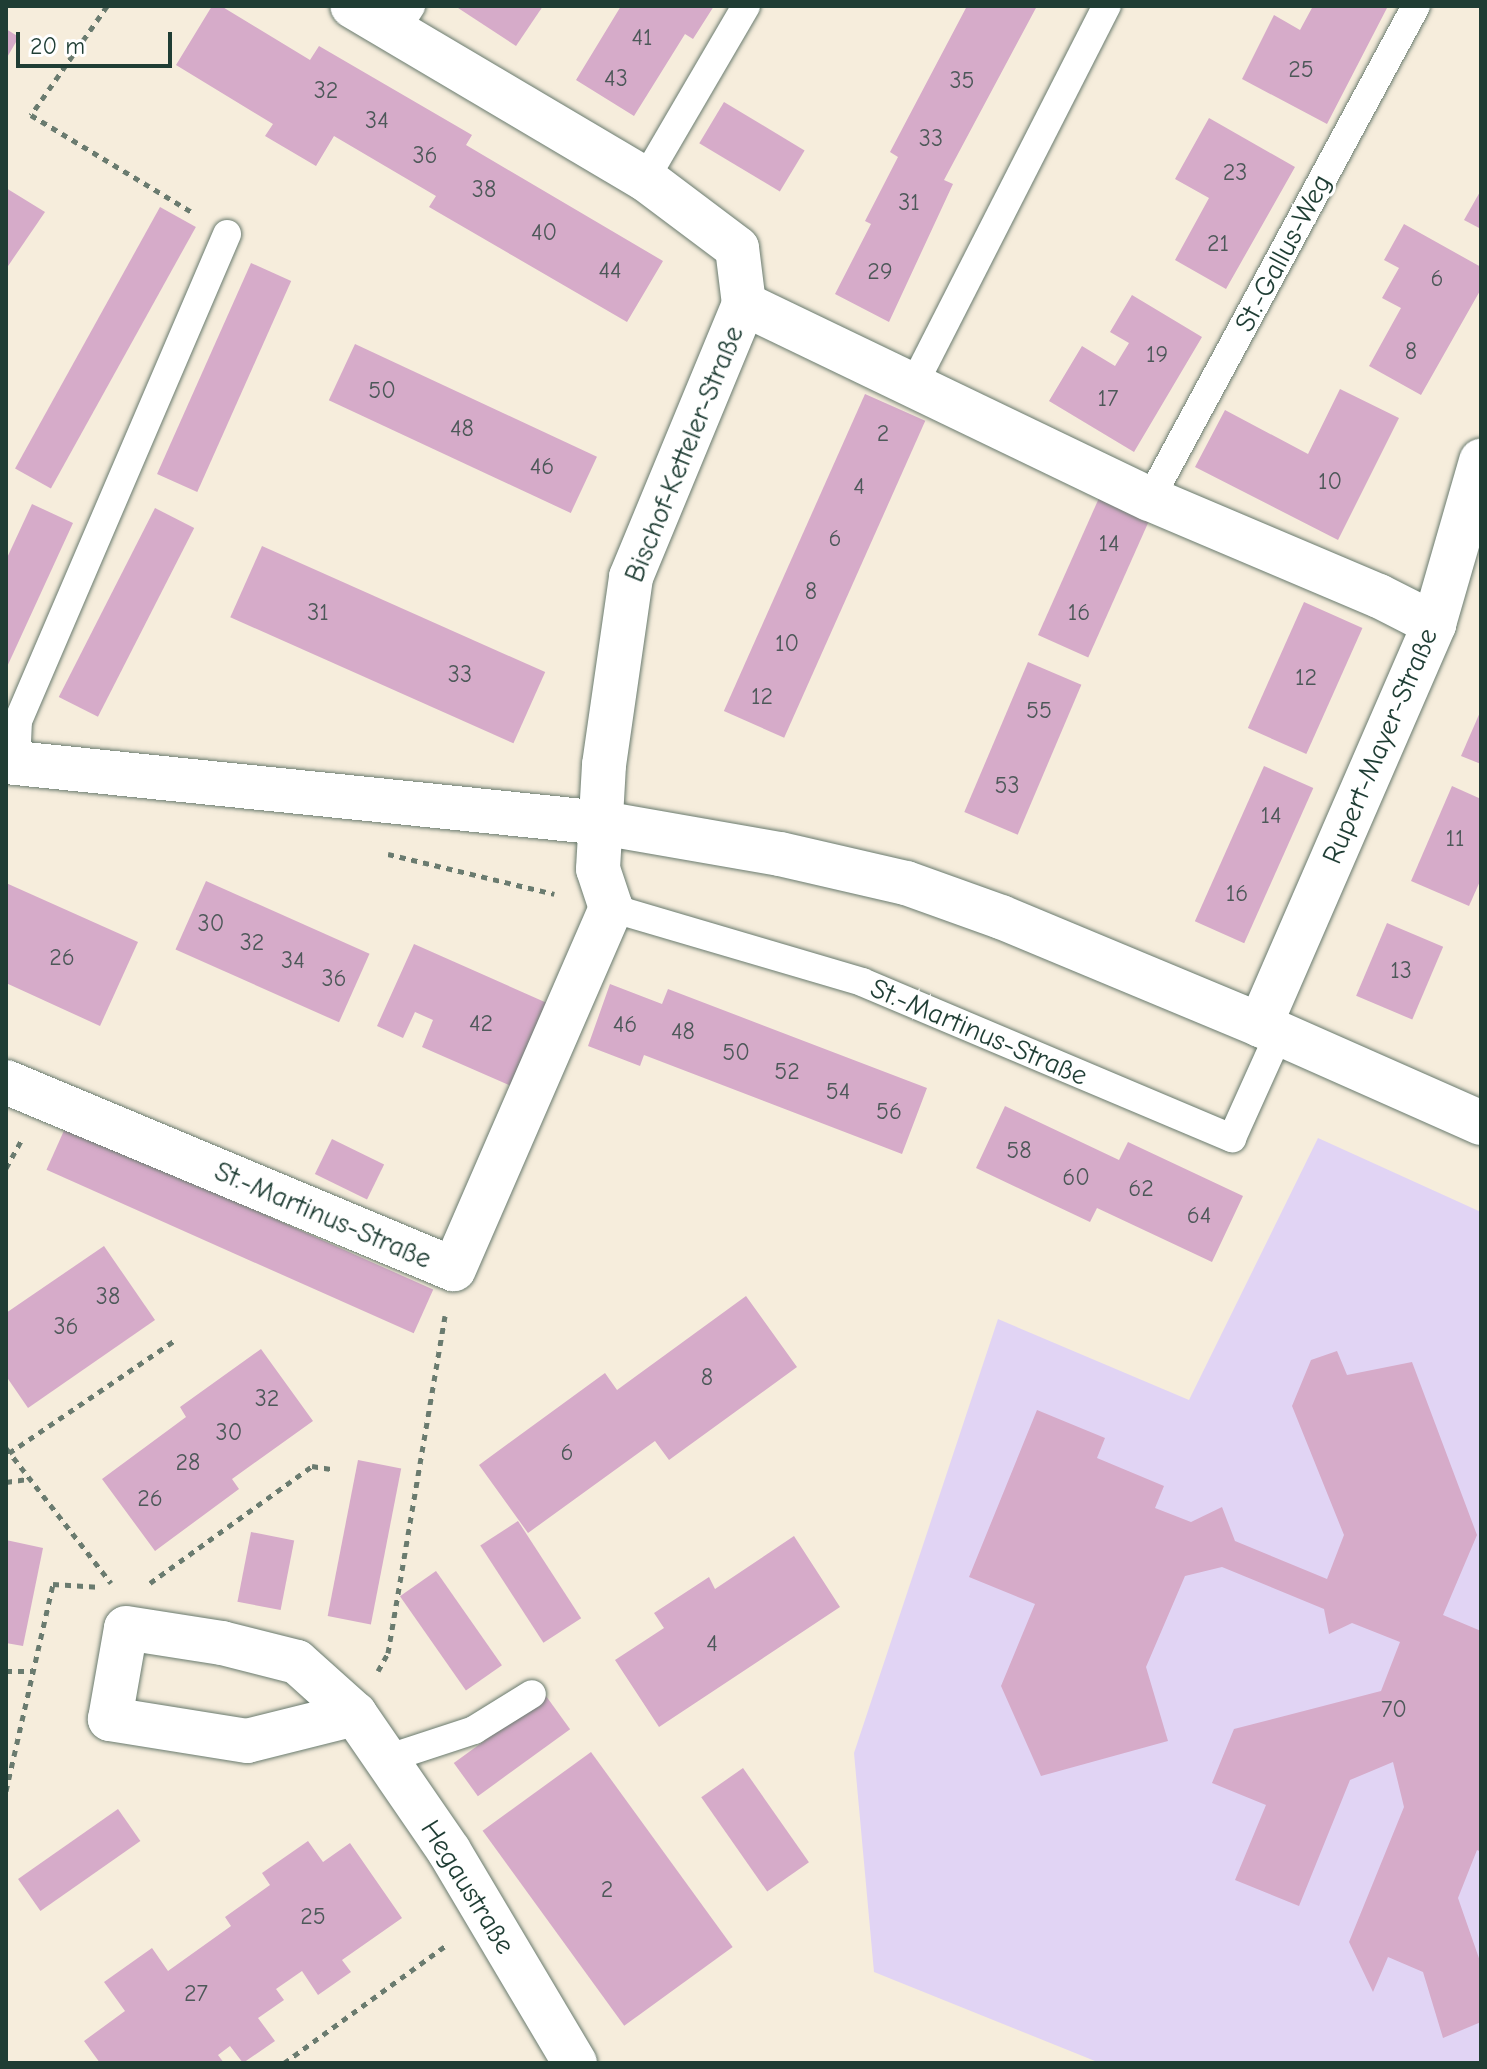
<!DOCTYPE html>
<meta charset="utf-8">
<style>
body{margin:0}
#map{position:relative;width:1487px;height:2069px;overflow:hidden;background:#f6eddc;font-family:"Comic Neue",sans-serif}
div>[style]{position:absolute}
.built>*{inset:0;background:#e1d4f4}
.building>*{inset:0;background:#d6abc9;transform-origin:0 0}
.path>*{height:5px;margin-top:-2.5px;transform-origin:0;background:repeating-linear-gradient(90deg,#6a7b6f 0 6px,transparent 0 12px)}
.roads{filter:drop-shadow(0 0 2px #6a7b6f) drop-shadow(0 0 2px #6a7b6f)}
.lane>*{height:28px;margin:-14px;padding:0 14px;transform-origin:14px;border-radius:14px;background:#fff}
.street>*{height:44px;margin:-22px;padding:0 22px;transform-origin:22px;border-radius:22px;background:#fff}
span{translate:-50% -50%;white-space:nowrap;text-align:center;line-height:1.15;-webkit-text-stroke:6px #fff;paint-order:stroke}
.number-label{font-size:24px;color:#4d5859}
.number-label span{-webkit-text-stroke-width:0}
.street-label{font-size:28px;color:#1f3d34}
.frame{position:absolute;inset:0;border:8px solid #1f3d34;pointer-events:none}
.scale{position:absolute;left:16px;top:32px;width:156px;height:36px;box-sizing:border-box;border:4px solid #1f3d34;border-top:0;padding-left:10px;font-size:24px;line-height:28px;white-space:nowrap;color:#1f3d34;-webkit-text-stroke:6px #fff;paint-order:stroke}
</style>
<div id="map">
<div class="built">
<div style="clip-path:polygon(1318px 1138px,1481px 1212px,1481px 2063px,1100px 2063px,874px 1972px,854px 1753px,998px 1319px,1189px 1400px)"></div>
</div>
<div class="building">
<div style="clip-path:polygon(212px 6px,221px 6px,310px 60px,319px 46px,472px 135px,466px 145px,663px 261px,627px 322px,429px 207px,436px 196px,334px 136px,316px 166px,265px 136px,273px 124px,176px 65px)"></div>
<div style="clip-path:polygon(455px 6px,543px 6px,516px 46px)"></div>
<div style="clip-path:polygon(621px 6px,714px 6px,693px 39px,685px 34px,634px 116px,576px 80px)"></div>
<div style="clip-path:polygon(967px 6px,1037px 6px,944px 180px,953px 184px,889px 322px,835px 294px,871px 224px,865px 221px,898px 157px,890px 152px)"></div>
<div style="clip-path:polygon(1313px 6px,1388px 6px,1327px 124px,1242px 79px,1274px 15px,1300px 30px)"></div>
<div style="clip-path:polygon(6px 29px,19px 37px,6px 59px)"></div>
<div style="left:724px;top:102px;width:94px;height:48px;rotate:31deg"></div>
<div style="clip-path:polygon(1209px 118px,1295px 167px,1226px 289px,1175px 260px,1209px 198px,1175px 179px)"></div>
<div style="clip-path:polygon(6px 188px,45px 212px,6px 269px)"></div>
<div style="clip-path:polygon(1481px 190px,1481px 229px,1464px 220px)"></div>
<div style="left:160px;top:207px;width:41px;height:299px;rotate:29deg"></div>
<div style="clip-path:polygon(1404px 224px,1481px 267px,1481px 289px,1421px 395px,1369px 366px,1401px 308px,1382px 298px,1399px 268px,1384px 260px)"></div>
<div style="left:251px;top:263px;width:44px;height:231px;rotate:24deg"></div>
<div style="clip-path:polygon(1132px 295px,1202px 337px,1134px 452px,1049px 401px,1082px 346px,1115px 366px,1129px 343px,1110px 332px)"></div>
<div style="left:355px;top:344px;width:267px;height:62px;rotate:25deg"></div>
<div style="clip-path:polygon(1340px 389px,1399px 418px,1338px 540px,1195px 467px,1225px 410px,1308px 454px)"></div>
<div style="left:865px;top:394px;width:66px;height:347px;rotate:24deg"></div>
<div style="left:1099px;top:498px;width:55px;height:150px;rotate:24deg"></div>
<div style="clip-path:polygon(32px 504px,73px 523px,6px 669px,6px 560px)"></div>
<div style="left:155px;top:508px;width:44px;height:212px;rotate:27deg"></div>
<div style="left:262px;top:546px;width:310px;height:78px;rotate:24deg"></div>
<div style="left:1304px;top:602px;width:64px;height:138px;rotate:24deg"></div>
<div style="left:1028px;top:662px;width:58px;height:163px;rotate:23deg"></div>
<div style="clip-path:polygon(1481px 710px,1481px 764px,1461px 756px)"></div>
<div style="left:1264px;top:766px;width:54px;height:170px;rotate:24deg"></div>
<div style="clip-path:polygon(1452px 786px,1481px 799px,1481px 879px,1469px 906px,1411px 881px)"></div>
<div style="left:206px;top:881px;width:179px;height:75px;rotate:24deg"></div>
<div style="clip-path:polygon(6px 883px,138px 942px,100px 1026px,6px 983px)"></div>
<div style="left:1387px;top:923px;width:61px;height:79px;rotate:23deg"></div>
<div style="clip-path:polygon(414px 944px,547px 1003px,511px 1086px,422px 1047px,433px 1020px,415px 1012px,403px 1038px,377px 1026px)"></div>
<div style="clip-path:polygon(610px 984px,662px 1004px,668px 989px,927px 1088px,902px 1154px,644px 1055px,640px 1066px,588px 1046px)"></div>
<div style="clip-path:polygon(1005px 1106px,1119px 1160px,1128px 1142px,1243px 1196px,1212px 1262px,1097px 1208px,1090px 1222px,976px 1168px)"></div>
<div style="left:66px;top:1126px;width:402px;height:48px;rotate:24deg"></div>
<div style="left:332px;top:1139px;width:58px;height:39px;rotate:26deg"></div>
<div style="clip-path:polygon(104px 1246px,155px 1320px,28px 1408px,6px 1376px,6px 1313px)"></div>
<div style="clip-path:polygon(746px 1296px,797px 1367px,669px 1460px,655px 1441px,528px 1533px,479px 1465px,605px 1373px,617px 1390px)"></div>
<div style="clip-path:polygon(261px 1349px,313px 1421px,232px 1479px,239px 1489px,155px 1551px,102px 1479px,186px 1417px,180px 1407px)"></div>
<div style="clip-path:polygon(1337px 1351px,1347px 1375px,1412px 1362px,1477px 1535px,1443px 1615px,1481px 1631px,1481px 1852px,1477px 1850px,1458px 1898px,1481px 1964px,1481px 2022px,1443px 2038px,1423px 1972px,1388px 1957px,1373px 1992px,1349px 1942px,1404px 1807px,1393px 1762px,1350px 1780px,1299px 1906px,1235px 1880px,1266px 1805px,1212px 1783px,1234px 1729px,1381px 1691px,1400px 1642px,1352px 1623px,1329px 1634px,1324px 1609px,1222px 1567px,1185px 1576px,1146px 1667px,1168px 1741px,1041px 1776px,1001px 1686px,1035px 1604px,969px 1577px,1037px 1410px,1105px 1438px,1097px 1458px,1164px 1486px,1155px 1508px,1191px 1522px,1222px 1507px,1235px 1541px,1327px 1579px,1344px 1535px,1292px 1406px,1311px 1360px)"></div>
<div style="left:358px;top:1460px;width:44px;height:159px;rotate:11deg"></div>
<div style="left:518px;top:1521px;width:116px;height:45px;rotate:57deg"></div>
<div style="left:251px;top:1532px;width:44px;height:71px;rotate:11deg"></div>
<div style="clip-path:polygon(794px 1536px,840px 1607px,659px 1727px,615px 1660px,664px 1628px,654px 1613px,709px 1577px,715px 1589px)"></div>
<div style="clip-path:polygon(6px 1540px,43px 1548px,23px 1646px,6px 1643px)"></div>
<div style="left:436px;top:1571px;width:115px;height:44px;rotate:55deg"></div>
<div style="left:546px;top:1696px;width:41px;height:114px;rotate:54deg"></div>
<div style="left:591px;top:1752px;width:241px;height:134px;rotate:54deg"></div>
<div style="left:743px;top:1768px;width:115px;height:51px;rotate:55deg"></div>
<div style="left:118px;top:1809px;width:39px;height:122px;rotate:55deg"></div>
<div style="clip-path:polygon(308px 1841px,323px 1862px,350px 1843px,402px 1918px,342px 1960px,351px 1972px,318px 1995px,302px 1971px,276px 1989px,284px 2000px,258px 2018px,275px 2041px,243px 2063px,230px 2046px,218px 2055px,224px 2063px,100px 2063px,84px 2041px,125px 2011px,104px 1982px,152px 1948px,168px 1971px,231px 1926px,225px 1917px,270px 1885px,262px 1873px)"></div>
</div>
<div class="path">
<div style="left:107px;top:6px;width:133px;rotate:124.9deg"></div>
<div style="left:31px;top:115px;width:188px;rotate:31.1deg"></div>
<div style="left:388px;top:854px;width:171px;rotate:13.5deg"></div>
<div style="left:6px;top:1168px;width:31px;rotate:-61deg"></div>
<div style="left:6px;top:1448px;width:171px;rotate:52.1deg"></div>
<div style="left:9px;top:1453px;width:199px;rotate:-34.2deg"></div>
<div style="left:6px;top:1482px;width:22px;rotate:-8deg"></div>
<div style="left:150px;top:1583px;width:200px;rotate:-35.8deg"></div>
<div style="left:312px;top:1466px;width:19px;rotate:9deg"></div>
<div style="left:6px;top:1671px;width:25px"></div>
<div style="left:378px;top:1671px;width:21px;rotate:-61deg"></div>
<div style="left:388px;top:1653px;width:342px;rotate:-80.4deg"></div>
<div style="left:6px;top:1791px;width:212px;rotate:-77.2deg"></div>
<div style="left:53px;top:1584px;width:48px;rotate:3.6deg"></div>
<div style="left:284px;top:2063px;width:203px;rotate:-36deg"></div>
</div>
<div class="roads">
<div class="lane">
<div style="left:393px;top:34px;width:33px;rotate:-57deg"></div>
<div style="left:645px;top:179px;width:200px;rotate:-59.7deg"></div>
<div style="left:913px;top:386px;width:427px;rotate:-63deg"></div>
<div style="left:1150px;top:499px;width:560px;rotate:-61.65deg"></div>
<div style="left:16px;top:763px;width:42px;rotate:-87.3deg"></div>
<div style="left:18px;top:721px;width:530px;rotate:-66.77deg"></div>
<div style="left:611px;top:908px;width:262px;rotate:16.4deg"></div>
<div style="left:862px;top:982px;width:402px;rotate:22.9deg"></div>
<div style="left:1232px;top:1138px;width:114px;rotate:-65.7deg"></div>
<div style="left:386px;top:1759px;width:93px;rotate:-18.2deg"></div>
<div style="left:474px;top:1730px;width:68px;rotate:-31.8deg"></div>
</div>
<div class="street">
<div style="left:744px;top:304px;width:450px;rotate:25.7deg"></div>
<div style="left:1150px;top:499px;width:249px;rotate:23deg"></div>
<div style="left:1379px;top:596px;width:62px;rotate:27deg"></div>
<div style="left:6px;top:762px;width:599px;rotate:5.84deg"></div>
<div style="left:602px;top:823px;width:181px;rotate:9.9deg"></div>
<div style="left:780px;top:854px;width:129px;rotate:13deg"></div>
<div style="left:906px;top:883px;width:101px;rotate:19.7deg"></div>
<div style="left:1001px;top:917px;width:281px;rotate:22.6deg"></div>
<div style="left:1260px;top:1025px;width:242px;rotate:23.9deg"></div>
<div style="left:1260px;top:1025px;width:437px;rotate:-66.5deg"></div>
<div style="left:1434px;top:624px;width:170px;rotate:-73.9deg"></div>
<div style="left:6px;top:1082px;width:485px;rotate:22.7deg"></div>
<div style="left:454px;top:1269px;width:394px;rotate:-66.5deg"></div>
<div style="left:611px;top:908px;width:41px;rotate:-108.4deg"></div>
<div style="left:598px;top:869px;width:104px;rotate:-86.7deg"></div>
<div style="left:604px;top:765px;width:190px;rotate:-81.8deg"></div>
<div style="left:631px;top:577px;width:295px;rotate:-67.5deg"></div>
<div style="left:744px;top:304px;width:56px;rotate:-97.1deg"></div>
<div style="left:737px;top:248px;width:115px;rotate:-143.1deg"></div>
<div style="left:645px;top:179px;width:340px;rotate:-149.4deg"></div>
<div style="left:355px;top:1714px;width:111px;rotate:166deg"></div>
<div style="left:247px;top:1741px;width:139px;rotate:-170.9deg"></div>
<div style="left:110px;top:1719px;width:92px;rotate:-80deg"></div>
<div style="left:126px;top:1628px;width:97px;rotate:8.9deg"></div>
<div style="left:222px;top:1643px;width:77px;rotate:14.2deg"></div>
<div style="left:297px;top:1662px;width:78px;rotate:41.9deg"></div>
<div style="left:355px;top:1714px;width:166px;rotate:55.5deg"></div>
<div style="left:449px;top:1851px;width:247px;rotate:59.3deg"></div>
</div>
</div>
<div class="number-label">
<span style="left:642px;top:38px">41</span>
<span style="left:1301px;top:70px">25</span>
<span style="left:616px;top:79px">43</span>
<span style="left:962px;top:81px">35</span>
<span style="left:326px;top:91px">32</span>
<span style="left:377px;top:121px">34</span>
<span style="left:931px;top:139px">33</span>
<span style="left:425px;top:156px">36</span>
<span style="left:1235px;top:173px">23</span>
<span style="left:484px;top:190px">38</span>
<span style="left:909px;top:203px">31</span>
<span style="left:544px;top:233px">40</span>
<span style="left:1218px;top:244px">21</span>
<span style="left:610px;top:271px">44</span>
<span style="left:880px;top:272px">29</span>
<span style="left:1437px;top:279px">6</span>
<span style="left:1411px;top:352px">8</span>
<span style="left:1157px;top:355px">19</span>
<span style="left:382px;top:391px">50</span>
<span style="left:1108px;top:399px">17</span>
<span style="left:462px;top:429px">48</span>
<span style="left:883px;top:434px">2</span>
<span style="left:542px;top:467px">46</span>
<span style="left:1330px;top:482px">10</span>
<span style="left:859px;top:487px">4</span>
<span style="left:835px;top:539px">6</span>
<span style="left:1109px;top:544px">14</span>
<span style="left:811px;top:592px">8</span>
<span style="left:318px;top:613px">31</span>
<span style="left:1079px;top:613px">16</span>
<span style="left:787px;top:644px">10</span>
<span style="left:460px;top:675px">33</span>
<span style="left:1306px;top:678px">12</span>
<span style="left:762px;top:697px">12</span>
<span style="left:1039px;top:711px">55</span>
<span style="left:1007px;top:786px">53</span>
<span style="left:1271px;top:816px">14</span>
<span style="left:1455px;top:839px">11</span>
<span style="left:1237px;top:894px">16</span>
<span style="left:211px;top:924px">30</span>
<span style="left:252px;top:943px">32</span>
<span style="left:62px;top:958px">26</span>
<span style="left:293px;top:961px">34</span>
<span style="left:1401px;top:971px">13</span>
<span style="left:334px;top:979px">36</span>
<span style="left:481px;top:1024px">42</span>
<span style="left:625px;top:1025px">46</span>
<span style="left:683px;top:1032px">48</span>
<span style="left:736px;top:1053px">50</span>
<span style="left:787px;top:1072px">52</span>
<span style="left:838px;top:1092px">54</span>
<span style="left:889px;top:1112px">56</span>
<span style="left:1019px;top:1151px">58</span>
<span style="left:1076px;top:1178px">60</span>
<span style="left:1141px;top:1189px">62</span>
<span style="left:1199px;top:1216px">64</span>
<span style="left:108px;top:1297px">38</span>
<span style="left:66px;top:1327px">36</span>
<span style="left:707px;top:1378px">8</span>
<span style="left:267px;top:1399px">32</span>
<span style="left:229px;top:1433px">30</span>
<span style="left:567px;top:1453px">6</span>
<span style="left:188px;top:1463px">28</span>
<span style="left:150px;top:1499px">26</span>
<span style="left:712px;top:1644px">4</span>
<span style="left:1394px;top:1710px">70</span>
<span style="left:607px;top:1890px">2</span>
<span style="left:313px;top:1917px">25</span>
<span style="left:196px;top:1994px">27</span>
</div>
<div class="street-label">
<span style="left:1283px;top:253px;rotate:-62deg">St.-Gallus-Weg</span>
<span style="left:684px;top:454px;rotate:-68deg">Bischof-Ketteler-Straße</span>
<span style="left:1380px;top:746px;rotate:-67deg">Rupert-Mayer-Straße</span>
<span style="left:979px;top:1032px;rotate:23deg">St.-Martinus-Straße</span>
<span style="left:323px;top:1215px;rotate:23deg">St.-Martinus-Straße</span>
<span style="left:468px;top:1887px;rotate:58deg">Hegaustraße</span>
</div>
<div class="frame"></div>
<div class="scale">20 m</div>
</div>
